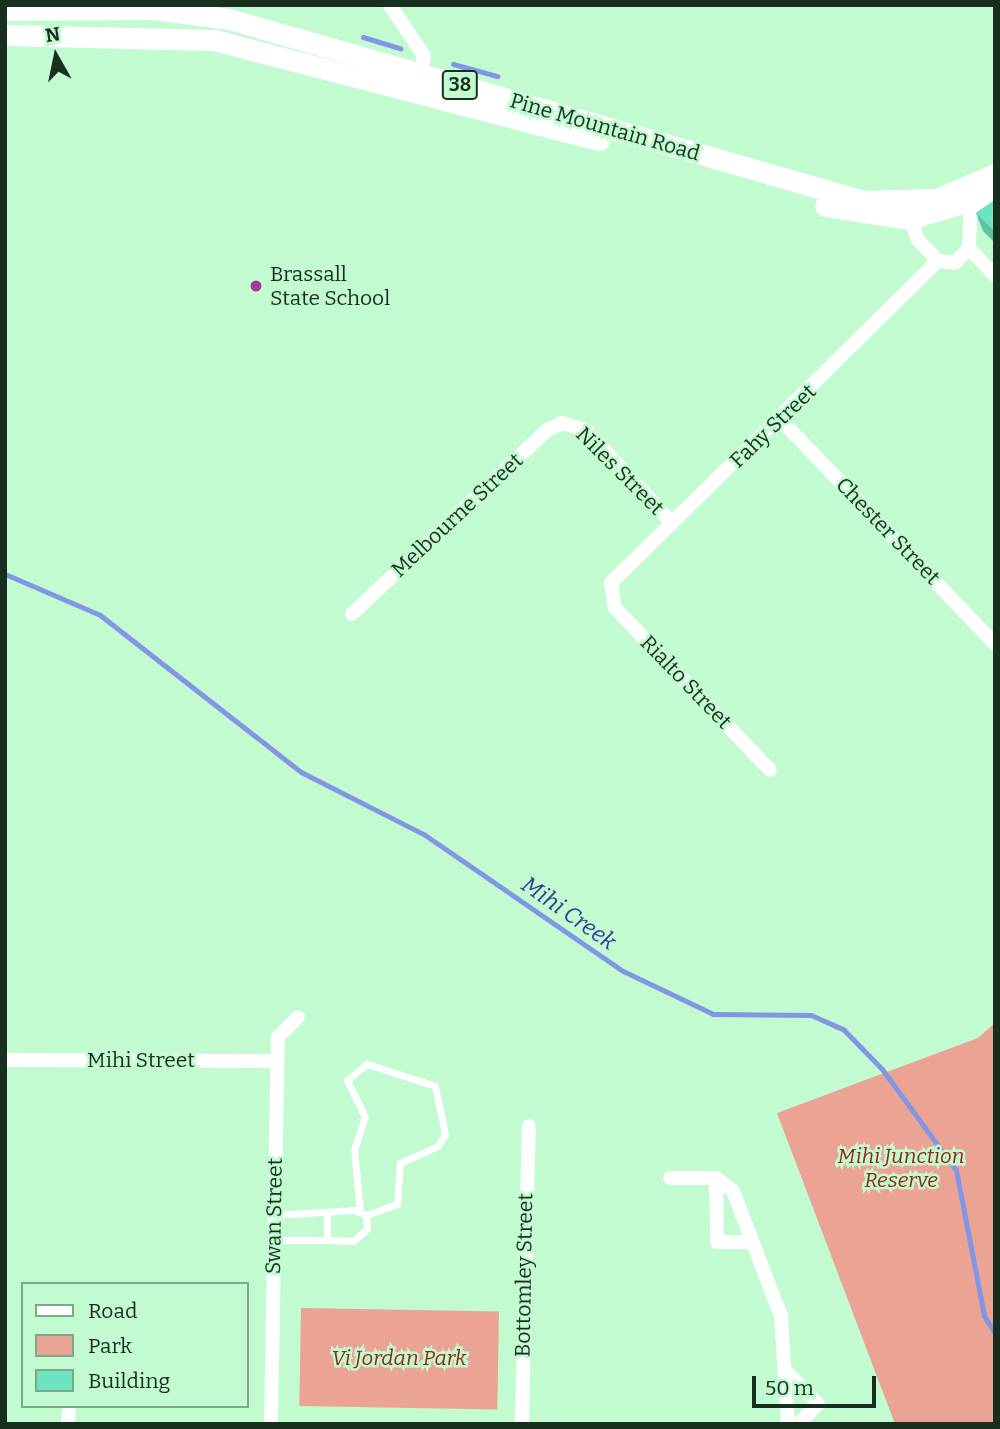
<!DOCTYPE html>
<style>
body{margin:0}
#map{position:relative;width:1000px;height:1429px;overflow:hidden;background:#c2fbd0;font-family:Bitter,serif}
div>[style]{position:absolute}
.green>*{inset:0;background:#eba394;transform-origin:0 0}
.stream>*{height:5px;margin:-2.5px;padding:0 2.5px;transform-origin:2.5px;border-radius:2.5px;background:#8296e5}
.lane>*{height:7px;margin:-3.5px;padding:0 3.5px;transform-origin:3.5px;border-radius:3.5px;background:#fff}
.street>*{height:14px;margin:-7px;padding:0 7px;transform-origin:7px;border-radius:7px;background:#fff}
.primary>*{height:21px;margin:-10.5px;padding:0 10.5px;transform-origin:10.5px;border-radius:10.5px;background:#fff}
.wall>*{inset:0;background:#5dc3a6}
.building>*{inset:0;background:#6ce3c1}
.dots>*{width:19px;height:19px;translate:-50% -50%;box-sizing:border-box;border:4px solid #c2fbd0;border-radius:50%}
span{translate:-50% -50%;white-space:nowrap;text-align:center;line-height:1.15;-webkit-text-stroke:5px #c2fbd0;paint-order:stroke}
.shield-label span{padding:2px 5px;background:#c2fbd0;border:2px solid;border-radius:5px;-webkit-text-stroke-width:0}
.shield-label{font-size:19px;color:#182f1f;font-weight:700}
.street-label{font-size:21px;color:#182f1f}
.poi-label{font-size:21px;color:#182f1f}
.left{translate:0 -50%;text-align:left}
.park-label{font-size:21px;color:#952714;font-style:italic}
.water-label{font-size:23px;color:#2f3b96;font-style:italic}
.frame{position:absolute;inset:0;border:7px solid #182f1f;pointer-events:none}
.legend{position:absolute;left:21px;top:1282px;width:228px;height:126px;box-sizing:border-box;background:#c2fbd0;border:2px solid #7ea989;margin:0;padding:9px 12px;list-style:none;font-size:21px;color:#182f1f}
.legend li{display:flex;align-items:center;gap:14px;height:35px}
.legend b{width:35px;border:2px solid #7ea989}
.north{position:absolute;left:21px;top:21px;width:70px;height:70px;-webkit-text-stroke:5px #c2fbd0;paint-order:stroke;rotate:351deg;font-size:19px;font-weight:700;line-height:28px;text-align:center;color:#182f1f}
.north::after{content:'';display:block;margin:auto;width:24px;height:32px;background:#182f1f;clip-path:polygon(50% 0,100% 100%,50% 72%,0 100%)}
.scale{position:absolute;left:752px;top:1376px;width:124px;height:32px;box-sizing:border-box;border:4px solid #182f1f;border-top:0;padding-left:9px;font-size:21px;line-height:24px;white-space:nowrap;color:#182f1f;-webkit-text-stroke:5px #c2fbd0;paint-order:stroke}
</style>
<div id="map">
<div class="green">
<div style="clip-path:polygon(995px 1023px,995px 1424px,895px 1424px,777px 1113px,978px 1038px)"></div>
<div style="left:301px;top:1308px;width:198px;height:98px;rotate:1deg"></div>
</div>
<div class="stream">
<div style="left:363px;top:37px;width:39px;rotate:17deg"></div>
<div style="left:453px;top:64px;width:46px;rotate:15.3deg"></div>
<div style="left:5px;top:574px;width:103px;rotate:23.3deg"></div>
<div style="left:100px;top:615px;width:255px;rotate:38deg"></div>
<div style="left:301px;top:772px;width:139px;rotate:26.9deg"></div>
<div style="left:425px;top:835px;width:240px;rotate:34.5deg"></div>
<div style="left:623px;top:971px;width:100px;rotate:25.5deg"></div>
<div style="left:713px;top:1014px;width:98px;rotate:0.6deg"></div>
<div style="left:811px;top:1015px;width:36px;rotate:24deg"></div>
<div style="left:844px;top:1030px;width:54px;rotate:45.7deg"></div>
<div style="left:882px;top:1069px;width:125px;rotate:53.8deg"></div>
<div style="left:956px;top:1170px;width:149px;rotate:79.1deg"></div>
<div style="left:984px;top:1316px;width:20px;rotate:57deg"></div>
</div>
<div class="lane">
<div style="left:360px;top:1211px;width:61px;rotate:-95.6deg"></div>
<div style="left:354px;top:1150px;width:35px;rotate:-72deg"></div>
<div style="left:365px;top:1117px;width:41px;rotate:-115.9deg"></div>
<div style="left:347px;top:1080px;width:26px;rotate:-39deg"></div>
<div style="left:367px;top:1064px;width:71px;rotate:17.9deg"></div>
<div style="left:435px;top:1086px;width:49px;rotate:78.2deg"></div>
<div style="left:445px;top:1134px;width:14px;rotate:120deg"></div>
<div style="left:438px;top:1146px;width:42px;rotate:155.9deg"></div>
<div style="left:400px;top:1163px;width:41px;rotate:94.2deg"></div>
<div style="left:397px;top:1204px;width:33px;rotate:160deg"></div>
<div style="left:275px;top:1215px;width:79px;rotate:-3.6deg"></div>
<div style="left:354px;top:1210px;width:13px;rotate:23deg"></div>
<div style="left:366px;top:1215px;width:14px;rotate:86deg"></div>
<div style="left:367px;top:1229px;width:18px;rotate:139deg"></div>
<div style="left:353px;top:1241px;width:26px;rotate:-178deg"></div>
<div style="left:327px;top:1240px;width:25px;rotate:-90deg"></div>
<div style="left:274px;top:1240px;width:53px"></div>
</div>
<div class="street">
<div style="left:390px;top:5px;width:61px;rotate:56.3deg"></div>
<div style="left:424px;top:56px;width:25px;rotate:99deg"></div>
<div style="left:909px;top:213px;width:28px;rotate:72deg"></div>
<div style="left:918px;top:240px;width:29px;rotate:46deg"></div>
<div style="left:938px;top:261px;width:17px;rotate:7deg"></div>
<div style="left:955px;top:263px;width:21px;rotate:-47deg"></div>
<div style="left:969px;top:248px;width:34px;rotate:-88deg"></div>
<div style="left:970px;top:214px;width:20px;rotate:-49deg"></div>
<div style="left:969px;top:248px;width:38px;rotate:47deg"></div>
<div style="left:780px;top:419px;width:311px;rotate:46.3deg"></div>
<div style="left:352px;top:614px;width:268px;rotate:-43.3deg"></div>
<div style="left:547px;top:430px;width:17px;rotate:-25deg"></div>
<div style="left:562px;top:423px;width:25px;rotate:16deg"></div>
<div style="left:586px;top:430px;width:127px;rotate:47.2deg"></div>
<div style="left:770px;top:770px;width:224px;rotate:-133.7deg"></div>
<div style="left:615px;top:608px;width:25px;rotate:-99deg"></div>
<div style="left:611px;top:583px;width:459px;rotate:-44.6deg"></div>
<div style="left:5px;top:1060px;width:272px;rotate:0.2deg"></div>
<div style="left:670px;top:1178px;width:46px"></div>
<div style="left:716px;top:1178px;width:21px;rotate:37deg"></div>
<div style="left:733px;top:1191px;width:134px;rotate:69deg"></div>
<div style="left:781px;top:1316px;width:108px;rotate:86.3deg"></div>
<div style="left:716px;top:1178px;width:64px;rotate:89.1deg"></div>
<div style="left:717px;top:1242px;width:35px"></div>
<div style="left:789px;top:1374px;width:42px;rotate:46deg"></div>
<div style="left:818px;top:1404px;width:28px;rotate:134deg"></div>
<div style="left:68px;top:1424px;width:13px;rotate:-86deg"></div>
<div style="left:271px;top:1424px;width:387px;rotate:-89deg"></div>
<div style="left:278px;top:1037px;width:28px;rotate:-45deg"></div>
<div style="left:522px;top:1424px;width:298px;rotate:-88.7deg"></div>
</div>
<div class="primary">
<div style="left:5px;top:10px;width:148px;rotate:-0.4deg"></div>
<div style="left:153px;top:9px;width:77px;rotate:7.5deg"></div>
<div style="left:229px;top:19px;width:661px;rotate:15.99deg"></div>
<div style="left:864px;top:201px;width:73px;rotate:-1.6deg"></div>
<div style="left:937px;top:199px;width:63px;rotate:-23.3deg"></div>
<div style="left:5px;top:35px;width:209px;rotate:1.4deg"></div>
<div style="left:214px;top:40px;width:398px;rotate:14.6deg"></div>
<div style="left:825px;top:206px;width:86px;rotate:8.7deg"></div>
<div style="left:910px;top:219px;width:89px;rotate:-17deg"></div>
</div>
<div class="wall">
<div style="clip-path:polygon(995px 200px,995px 243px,983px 231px,976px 213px)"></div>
</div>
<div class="building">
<div style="clip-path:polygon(995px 200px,995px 232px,976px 213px)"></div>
</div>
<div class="dots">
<div style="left:256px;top:286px;background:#a43898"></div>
</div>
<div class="shield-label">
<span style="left:460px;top:85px">38</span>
</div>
<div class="street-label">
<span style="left:605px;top:127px;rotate:16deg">Pine Mountain Road</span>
<span style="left:773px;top:426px;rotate:-44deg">Fahy Street</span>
<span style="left:620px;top:471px;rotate:45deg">Niles Street</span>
<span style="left:457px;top:515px;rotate:-43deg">Melbourne Street</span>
<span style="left:888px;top:531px;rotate:46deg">Chester Street</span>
<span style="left:686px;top:682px;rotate:46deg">Rialto Street</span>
<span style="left:141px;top:1060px">Mihi Street</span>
<span style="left:274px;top:1216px;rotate:-89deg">Swan Street</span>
<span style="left:524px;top:1275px;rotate:-89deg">Bottomley Street</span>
</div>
<div class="poi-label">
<span class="left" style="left:270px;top:286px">Brassall<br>State School</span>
</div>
<div class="park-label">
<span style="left:901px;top:1168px">Mihi Junction<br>Reserve</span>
<span style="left:399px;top:1358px">Vi Jordan Park</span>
</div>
<div class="water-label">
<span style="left:569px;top:913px;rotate:35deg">Mihi Creek</span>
</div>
<div class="frame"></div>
<ul class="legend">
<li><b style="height:9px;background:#fff"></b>Road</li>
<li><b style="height:19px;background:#eba394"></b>Park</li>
<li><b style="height:19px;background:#6ce3c1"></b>Building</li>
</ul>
<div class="north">N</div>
<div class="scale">50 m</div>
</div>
